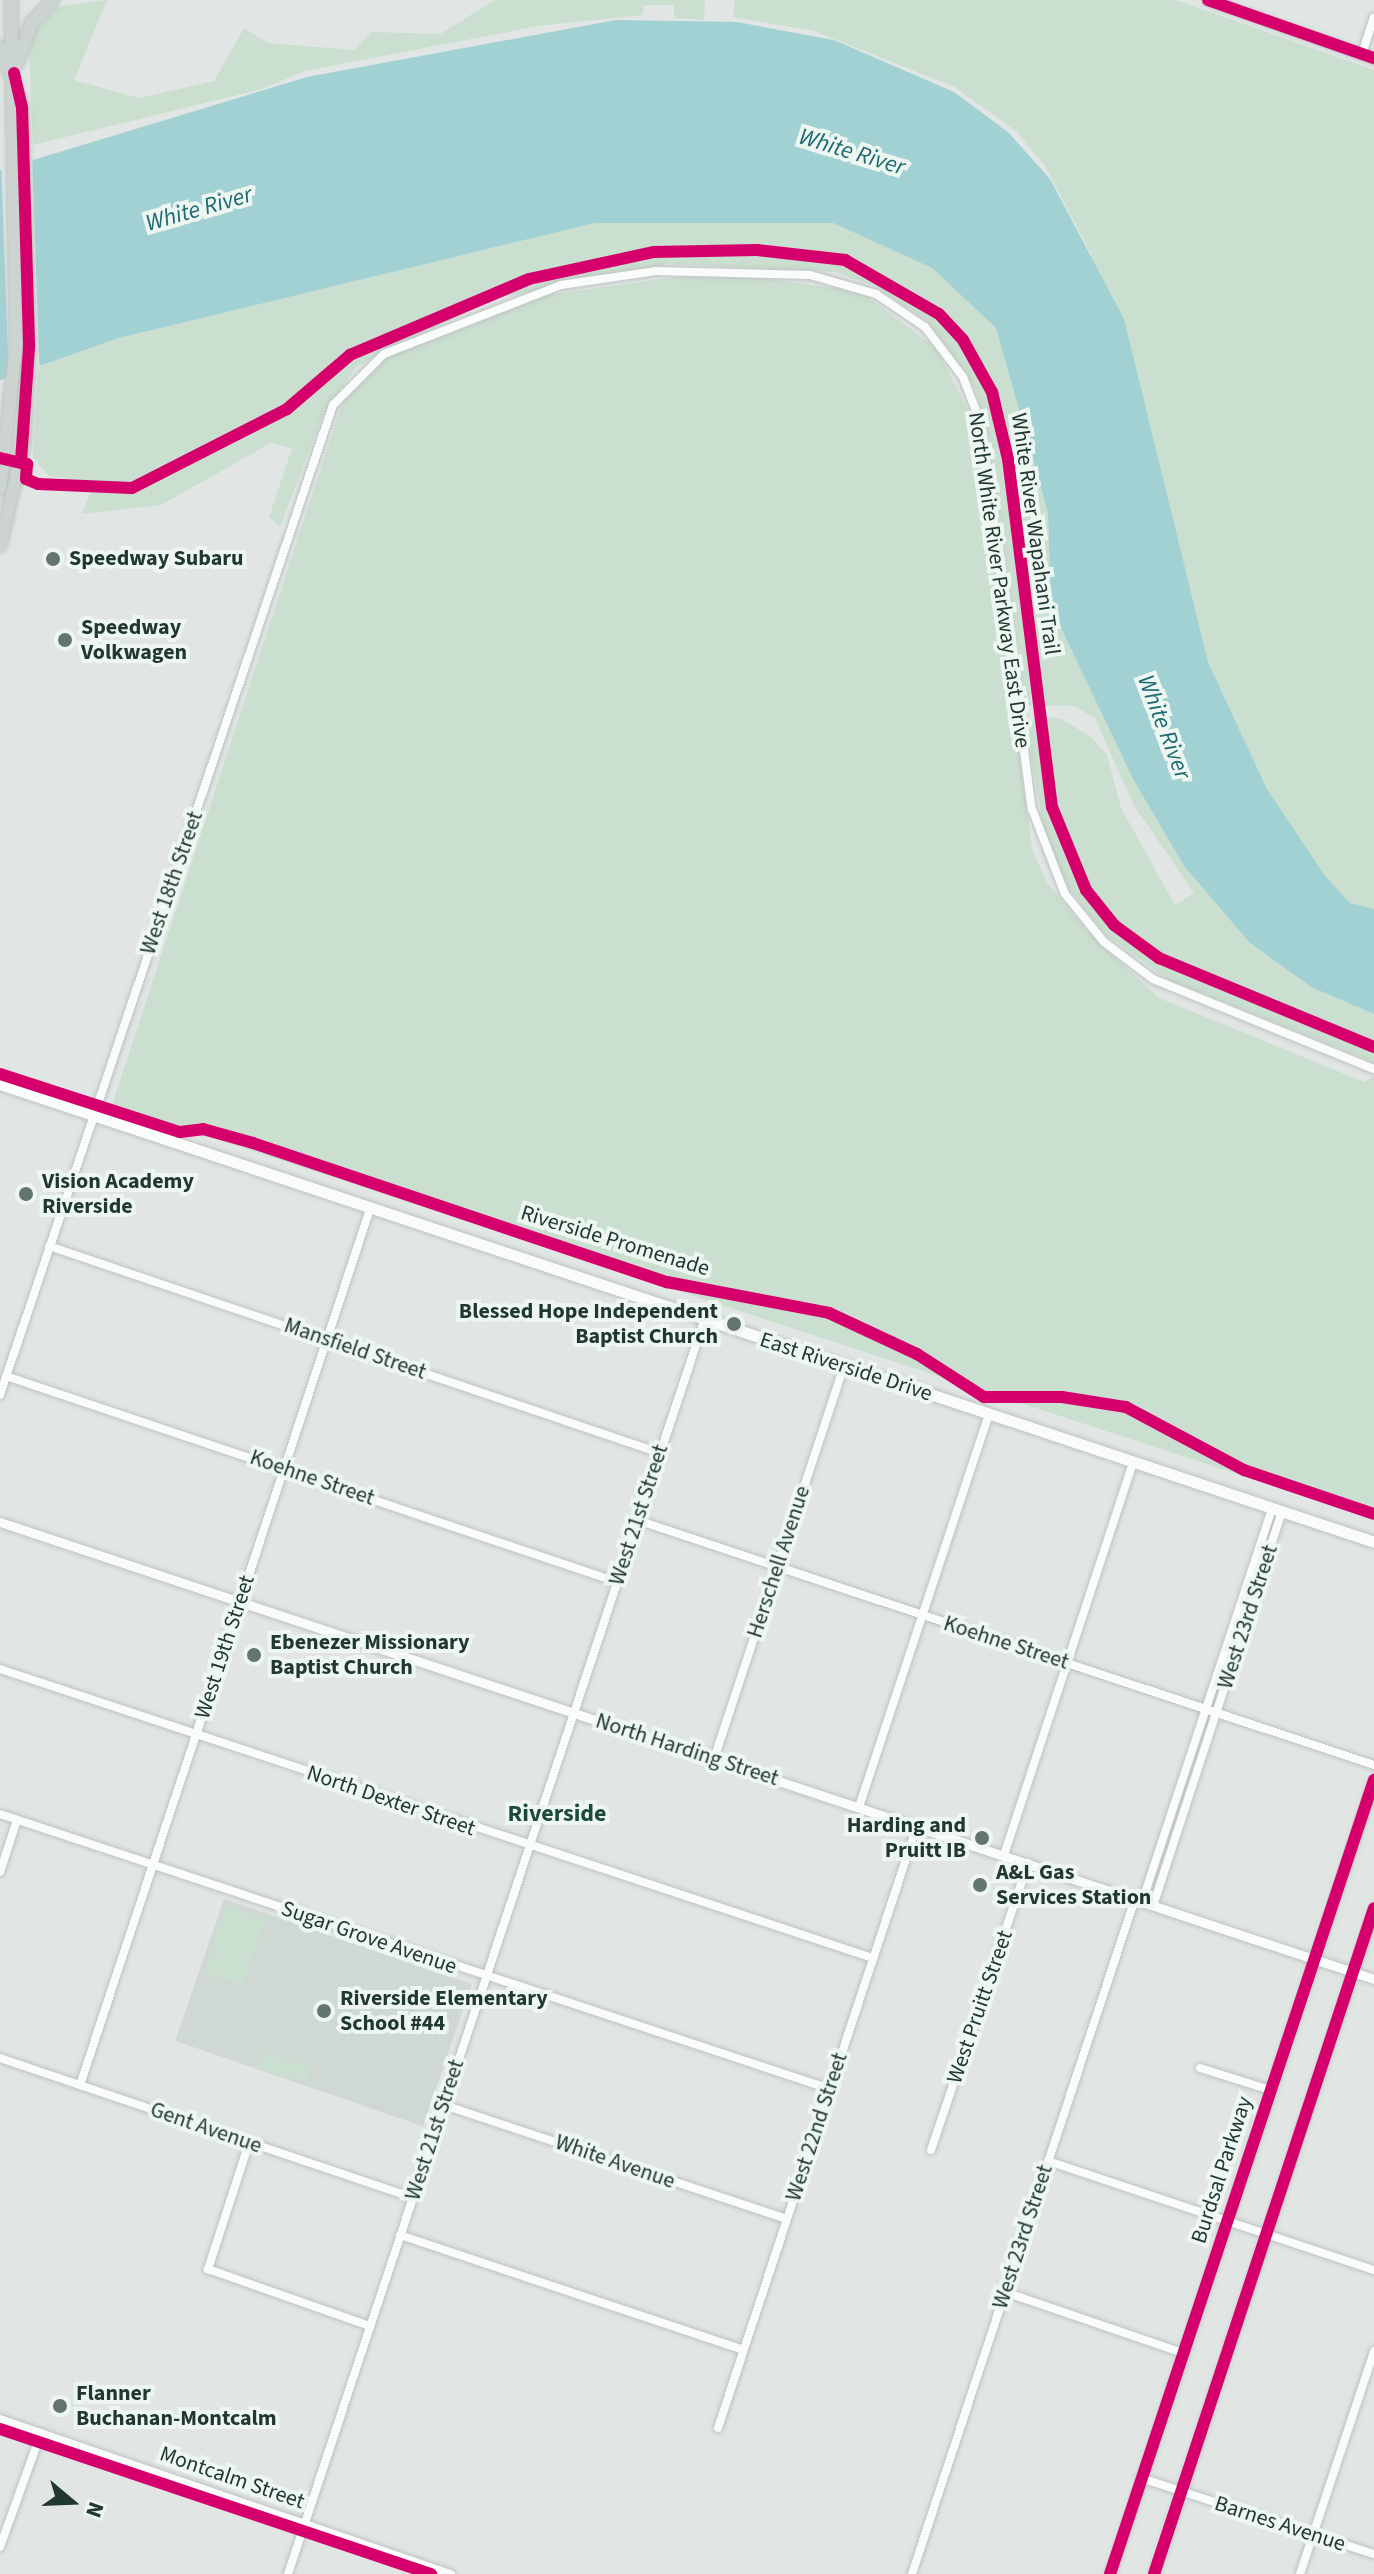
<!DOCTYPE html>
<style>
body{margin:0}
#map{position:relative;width:1374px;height:2574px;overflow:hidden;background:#e1e6e4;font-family:"Source Sans 3",sans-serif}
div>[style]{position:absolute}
.built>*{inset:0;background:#cfd8d3;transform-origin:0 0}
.green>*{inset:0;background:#cadfcf;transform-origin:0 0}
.water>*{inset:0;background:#a2d1d4}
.pier>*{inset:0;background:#e1e6e4;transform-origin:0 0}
.roads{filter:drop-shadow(0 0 2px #bec3c1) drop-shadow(0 0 2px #bec3c1)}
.minor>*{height:8px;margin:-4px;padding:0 4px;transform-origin:4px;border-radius:4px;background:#fafbfb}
.tertiary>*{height:9px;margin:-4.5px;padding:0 4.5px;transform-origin:4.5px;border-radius:4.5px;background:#fafbfb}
.secondary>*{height:11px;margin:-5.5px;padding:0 5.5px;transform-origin:5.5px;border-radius:5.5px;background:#fafbfb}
.primary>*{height:12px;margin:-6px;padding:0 6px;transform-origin:6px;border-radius:6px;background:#ccd4d1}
.cycleway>*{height:12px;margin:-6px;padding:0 6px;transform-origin:6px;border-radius:6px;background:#d6006c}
.dots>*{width:22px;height:22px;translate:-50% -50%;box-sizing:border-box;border:4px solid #eef6f2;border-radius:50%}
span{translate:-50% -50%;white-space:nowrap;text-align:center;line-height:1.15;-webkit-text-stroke:8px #eef6f2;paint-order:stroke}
.street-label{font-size:22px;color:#203830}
.poi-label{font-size:22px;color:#203830;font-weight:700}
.left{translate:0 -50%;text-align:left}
.right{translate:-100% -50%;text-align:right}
.water-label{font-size:24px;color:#1d6a71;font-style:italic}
.neighbourhood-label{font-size:24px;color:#1d493b;font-weight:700}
.north{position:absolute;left:32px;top:2462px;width:80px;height:80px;-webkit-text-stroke:6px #eef6f2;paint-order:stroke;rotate:109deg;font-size:22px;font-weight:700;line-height:32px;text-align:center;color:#203830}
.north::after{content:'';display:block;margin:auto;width:28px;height:36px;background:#203830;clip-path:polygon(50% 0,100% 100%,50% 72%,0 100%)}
</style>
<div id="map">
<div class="built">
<div style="left:224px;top:1899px;width:262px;height:150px;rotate:19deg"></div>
</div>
<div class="green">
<div style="clip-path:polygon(107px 0,74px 80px,139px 98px,214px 81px,244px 28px,268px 43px,354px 50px,372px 32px,440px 34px,495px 0,705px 0,704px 20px,674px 18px,674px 5px,644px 5px,643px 15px,538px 26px,305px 71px,262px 89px,33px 145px,29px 54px,36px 29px,57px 7px)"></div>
<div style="clip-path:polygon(735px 0,1176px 0,1374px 70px,1374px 909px,1350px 903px,1325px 877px,1267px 789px,1208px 662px,1091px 254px,1045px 166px,1017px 132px,955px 87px,814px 31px,733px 17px)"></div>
<div style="clip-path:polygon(709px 218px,833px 223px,932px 268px,996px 328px,1048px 513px,1051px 607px,1133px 779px,1184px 866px,1249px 942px,1311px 987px,1374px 1014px,1374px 1045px,1165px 959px,1119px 926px,1091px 893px,1062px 833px,1037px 716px,1062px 719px,1092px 738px,1107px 755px,1121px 808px,1175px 905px,1194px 893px,1133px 804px,1095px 718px,1074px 706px,1037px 706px,1007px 441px,986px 374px,943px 316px,847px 259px,723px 248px,585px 263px,473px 298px,351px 352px,304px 395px,148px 478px,110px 485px,49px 476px,33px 458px,38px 367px,119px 338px,595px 223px)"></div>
<div style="clip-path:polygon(774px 252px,854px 267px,945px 322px,977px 366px,1002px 436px,1032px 707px,1024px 700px,990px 440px,975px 388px,928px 322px,875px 286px,835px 272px,668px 264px,496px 298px,357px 366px,324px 413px,280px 527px,269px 517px,292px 448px,271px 443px,161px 505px,82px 514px,91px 490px,120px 492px,171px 475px,306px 399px,354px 355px,481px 299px,628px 257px)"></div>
<div style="clip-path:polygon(713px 272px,859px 291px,936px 348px,974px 422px,1032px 848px,1046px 881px,1088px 932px,1159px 998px,1364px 1082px,1374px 1076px,1374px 1519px,112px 1105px,343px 401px,380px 361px,534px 297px)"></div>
<div style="clip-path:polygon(1034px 717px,1062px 848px,1110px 924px,1194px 979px,1374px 1049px,1374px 1062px,1169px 980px,1106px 935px,1070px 890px,1045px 837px,1028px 736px)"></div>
<div style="left:226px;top:1906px;width:41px;height:70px;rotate:18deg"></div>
<div style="left:264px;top:2052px;width:49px;height:16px;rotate:18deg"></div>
</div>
<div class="water">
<div style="clip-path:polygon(616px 20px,737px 22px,834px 40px,954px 92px,1008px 132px,1050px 179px,1124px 319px,1208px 662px,1267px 789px,1325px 876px,1350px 903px,1374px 909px,1374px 1014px,1311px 987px,1249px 942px,1184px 866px,1133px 779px,1051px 607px,1048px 513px,996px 328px,932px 268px,833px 223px,595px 223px,119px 338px,0 380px,0 170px,307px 77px)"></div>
</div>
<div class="pier">
<div style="left:32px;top:154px;width:217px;height:31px;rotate:88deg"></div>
</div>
<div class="roads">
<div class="minor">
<div style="left:1362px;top:54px;width:38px;rotate:-72deg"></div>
<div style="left:49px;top:1246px;width:645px;rotate:18.72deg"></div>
<div style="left:6px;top:1376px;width:645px;rotate:18.63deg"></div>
<div style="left:0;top:1395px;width:1045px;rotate:-71.41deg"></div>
<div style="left:333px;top:405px;width:72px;rotate:-45deg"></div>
<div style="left:384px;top:354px;width:190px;rotate:-21.3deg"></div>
<div style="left:561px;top:285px;width:96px;rotate:-8.4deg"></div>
<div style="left:656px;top:271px;width:154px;rotate:1.5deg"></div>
<div style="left:810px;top:275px;width:69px;rotate:16.1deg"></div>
<div style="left:876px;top:294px;width:59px;rotate:34deg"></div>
<div style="left:925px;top:327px;width:63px;rotate:52.8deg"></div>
<div style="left:963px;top:377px;width:50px;rotate:69deg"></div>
<div style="left:981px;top:424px;width:388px;rotate:82.5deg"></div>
<div style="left:1032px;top:809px;width:91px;rotate:68.8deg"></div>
<div style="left:1065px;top:894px;width:62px;rotate:50.9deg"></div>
<div style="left:1104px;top:942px;width:61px;rotate:37.1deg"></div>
<div style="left:1153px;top:979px;width:239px;rotate:22.2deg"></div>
<div style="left:637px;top:1520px;width:777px;rotate:18.39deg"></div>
<div style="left:0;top:1669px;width:920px;rotate:18.32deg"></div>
<div style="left:714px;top:1759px;width:414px;rotate:-71.7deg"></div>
<div style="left:859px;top:1807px;width:414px;rotate:-71.7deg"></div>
<div style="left:0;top:1814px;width:874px;rotate:18.33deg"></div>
<div style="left:1004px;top:1855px;width:414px;rotate:-71.8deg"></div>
<div style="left:0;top:1872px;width:55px;rotate:-71.9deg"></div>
<div style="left:1142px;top:1902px;width:415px;rotate:-71.7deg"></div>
<div style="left:1153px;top:1906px;width:416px;rotate:-71.9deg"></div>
<div style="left:0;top:2058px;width:436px;rotate:18.7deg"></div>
<div style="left:1200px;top:2068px;width:73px;rotate:17.4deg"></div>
<div style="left:80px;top:2085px;width:923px;rotate:-71.68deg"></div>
<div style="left:444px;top:2105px;width:360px;rotate:18.4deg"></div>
<div style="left:249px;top:2143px;width:133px;rotate:108deg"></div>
<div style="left:208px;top:2269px;width:172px;rotate:19.4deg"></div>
<div style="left:931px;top:2150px;width:303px;rotate:-71.3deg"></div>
<div style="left:1048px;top:2161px;width:344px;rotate:18.5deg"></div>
<div style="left:400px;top:2235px;width:362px;rotate:18.5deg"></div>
<div style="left:1005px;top:2292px;width:188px;rotate:18.9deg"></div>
<div style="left:0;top:2419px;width:477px;rotate:19deg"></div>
<div style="left:718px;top:2428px;width:634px;rotate:-71.71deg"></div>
<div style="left:1141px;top:2478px;width:245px;rotate:18.1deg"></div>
<div style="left:0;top:2547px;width:121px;rotate:-70.2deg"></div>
<div style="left:288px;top:2574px;width:1320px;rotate:-71.63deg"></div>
<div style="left:912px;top:2574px;width:711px;rotate:-71.72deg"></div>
<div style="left:1300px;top:2574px;width:235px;rotate:-71.6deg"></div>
</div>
<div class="tertiary">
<div style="left:1208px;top:0;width:176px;rotate:19.3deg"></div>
<div style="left:0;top:1522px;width:1448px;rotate:18.4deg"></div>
<div style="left:1110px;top:2574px;width:837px;rotate:-71.61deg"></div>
<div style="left:1154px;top:2574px;width:701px;rotate:-71.72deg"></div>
</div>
<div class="secondary">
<div style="left:0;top:1084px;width:1448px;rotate:18.43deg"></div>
</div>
<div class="primary">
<div style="left:0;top:47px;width:64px;rotate:69.9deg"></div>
<div style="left:22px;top:107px;width:240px;rotate:88.3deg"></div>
<div style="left:29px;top:347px;width:96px;rotate:93deg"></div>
<div style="left:24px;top:443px;width:105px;rotate:103.2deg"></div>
<div style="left:17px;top:63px;width:44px;rotate:-69.9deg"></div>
<div style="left:32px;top:22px;width:30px;rotate:-46deg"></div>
<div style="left:0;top:489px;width:143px;rotate:-83.6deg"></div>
<div style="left:16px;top:347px;width:347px;rotate:-90.8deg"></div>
</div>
</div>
<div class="cycleway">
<div style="left:1208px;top:0;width:176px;rotate:19.3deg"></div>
<div style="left:14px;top:73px;width:35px;rotate:77deg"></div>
<div style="left:22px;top:107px;width:240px;rotate:88.3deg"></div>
<div style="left:29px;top:347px;width:115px;rotate:94deg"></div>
<div style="left:0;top:458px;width:28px;rotate:13deg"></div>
<div style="left:27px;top:464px;width:15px;rotate:94deg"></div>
<div style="left:26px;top:479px;width:13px;rotate:23deg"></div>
<div style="left:38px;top:484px;width:94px;rotate:2.4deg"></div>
<div style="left:132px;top:488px;width:174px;rotate:-27deg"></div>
<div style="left:287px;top:409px;width:83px;rotate:-40.6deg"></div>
<div style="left:350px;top:355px;width:194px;rotate:-23deg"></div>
<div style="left:529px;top:279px;width:128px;rotate:-12.2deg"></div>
<div style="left:654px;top:252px;width:103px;rotate:-1.1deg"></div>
<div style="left:757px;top:250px;width:89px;rotate:6.5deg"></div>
<div style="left:845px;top:260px;width:108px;rotate:29.9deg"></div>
<div style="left:939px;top:314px;width:35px;rotate:47deg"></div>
<div style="left:963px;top:340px;width:60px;rotate:60.9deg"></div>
<div style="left:992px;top:392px;width:69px;rotate:76.6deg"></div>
<div style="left:1008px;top:459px;width:351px;rotate:82.8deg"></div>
<div style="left:1052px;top:807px;width:90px;rotate:67.7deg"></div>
<div style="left:1086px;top:890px;width:45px;rotate:51.3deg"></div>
<div style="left:1114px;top:925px;width:56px;rotate:36.3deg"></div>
<div style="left:1159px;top:958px;width:233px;rotate:22.5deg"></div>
<div style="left:0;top:1074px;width:189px;rotate:17.9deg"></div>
<div style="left:180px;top:1132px;width:23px;rotate:-7deg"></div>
<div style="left:203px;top:1129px;width:52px;rotate:15.6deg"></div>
<div style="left:253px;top:1143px;width:437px;rotate:18.6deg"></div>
<div style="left:667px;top:1282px;width:165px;rotate:10.8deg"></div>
<div style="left:829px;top:1313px;width:97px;rotate:25deg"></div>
<div style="left:917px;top:1354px;width:80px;rotate:32.7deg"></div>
<div style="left:984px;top:1397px;width:78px"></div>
<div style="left:1062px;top:1397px;width:65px;rotate:8.9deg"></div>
<div style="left:1126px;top:1407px;width:134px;rotate:28.1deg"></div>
<div style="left:1244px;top:1470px;width:137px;rotate:18.7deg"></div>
<div style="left:0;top:2429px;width:455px;rotate:18.6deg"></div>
<div style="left:1110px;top:2574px;width:837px;rotate:-71.61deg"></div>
<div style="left:1154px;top:2574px;width:701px;rotate:-71.72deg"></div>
</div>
<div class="dots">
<div style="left:53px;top:559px;background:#64756f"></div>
<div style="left:65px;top:640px;background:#64756f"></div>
<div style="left:26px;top:1194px;background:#64756f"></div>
<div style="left:734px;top:1324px;background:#64756f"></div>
<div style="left:254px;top:1655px;background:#64756f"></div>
<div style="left:982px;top:1838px;background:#64756f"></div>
<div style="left:980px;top:1885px;background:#64756f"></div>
<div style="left:324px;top:2011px;background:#64756f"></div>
<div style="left:60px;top:2406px;background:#64756f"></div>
</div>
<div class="street-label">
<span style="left:1035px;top:534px;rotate:82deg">White River Wapahani Trail</span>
<span style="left:999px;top:580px;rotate:82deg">North White River Parkway East Drive</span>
<span style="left:172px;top:883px;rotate:-71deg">West 18th Street</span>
<span style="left:615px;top:1241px;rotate:17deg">Riverside Promenade</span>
<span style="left:355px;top:1349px;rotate:19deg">Mansfield Street</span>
<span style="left:846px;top:1367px;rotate:18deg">East Riverside Drive</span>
<span style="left:312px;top:1478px;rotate:19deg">Koehne Street</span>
<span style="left:639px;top:1515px;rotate:-72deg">West 21st Street</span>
<span style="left:779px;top:1562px;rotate:-72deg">Herschell Avenue</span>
<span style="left:1248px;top:1617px;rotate:-72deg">West 23rd Street</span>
<span style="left:1006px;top:1643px;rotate:18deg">Koehne Street</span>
<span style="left:225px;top:1647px;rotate:-72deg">West 19th Street</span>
<span style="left:687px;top:1750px;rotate:18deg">North Harding Street</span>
<span style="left:391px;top:1801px;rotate:19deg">North Dexter Street</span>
<span style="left:369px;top:1938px;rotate:19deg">Sugar Grove Avenue</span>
<span style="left:980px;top:2007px;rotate:-71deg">West Pruitt Street</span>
<span style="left:817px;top:2127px;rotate:-72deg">West 22nd Street</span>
<span style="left:206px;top:2128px;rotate:19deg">Gent Avenue</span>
<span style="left:435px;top:2130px;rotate:-72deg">West 21st Street</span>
<span style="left:615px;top:2162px;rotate:19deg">White Avenue</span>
<span style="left:1222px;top:2170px;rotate:-72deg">Burdsal Parkway</span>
<span style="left:1023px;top:2237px;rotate:-72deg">West 23rd Street</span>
<span style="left:232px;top:2478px;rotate:19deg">Montcalm Street</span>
<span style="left:1280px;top:2524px;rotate:18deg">Barnes Avenue</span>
</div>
<div class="poi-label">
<span class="left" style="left:69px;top:559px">Speedway Subaru</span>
<span class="left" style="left:81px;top:640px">Speedway<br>Volkwagen</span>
<span class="left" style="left:42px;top:1194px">Vision Academy<br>Riverside</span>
<span class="right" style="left:718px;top:1324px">Blessed Hope Independent<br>Baptist Church</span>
<span class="left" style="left:270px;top:1655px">Ebenezer Missionary<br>Baptist Church</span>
<span class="right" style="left:966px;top:1838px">Harding and<br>Pruitt IB</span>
<span class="left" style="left:996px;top:1885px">A&amp;L Gas<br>Services Station</span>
<span class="left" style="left:340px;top:2011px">Riverside Elementary<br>School #44</span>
<span class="left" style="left:76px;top:2406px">Flanner<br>Buchanan-Montcalm</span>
</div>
<div class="water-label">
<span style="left:852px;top:152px;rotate:17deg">White River</span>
<span style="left:199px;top:209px;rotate:-16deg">White River</span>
<span style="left:1164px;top:727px;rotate:69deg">White River</span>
</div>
<div class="neighbourhood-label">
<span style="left:557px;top:1814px">Riverside</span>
</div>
<div class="north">N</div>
</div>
